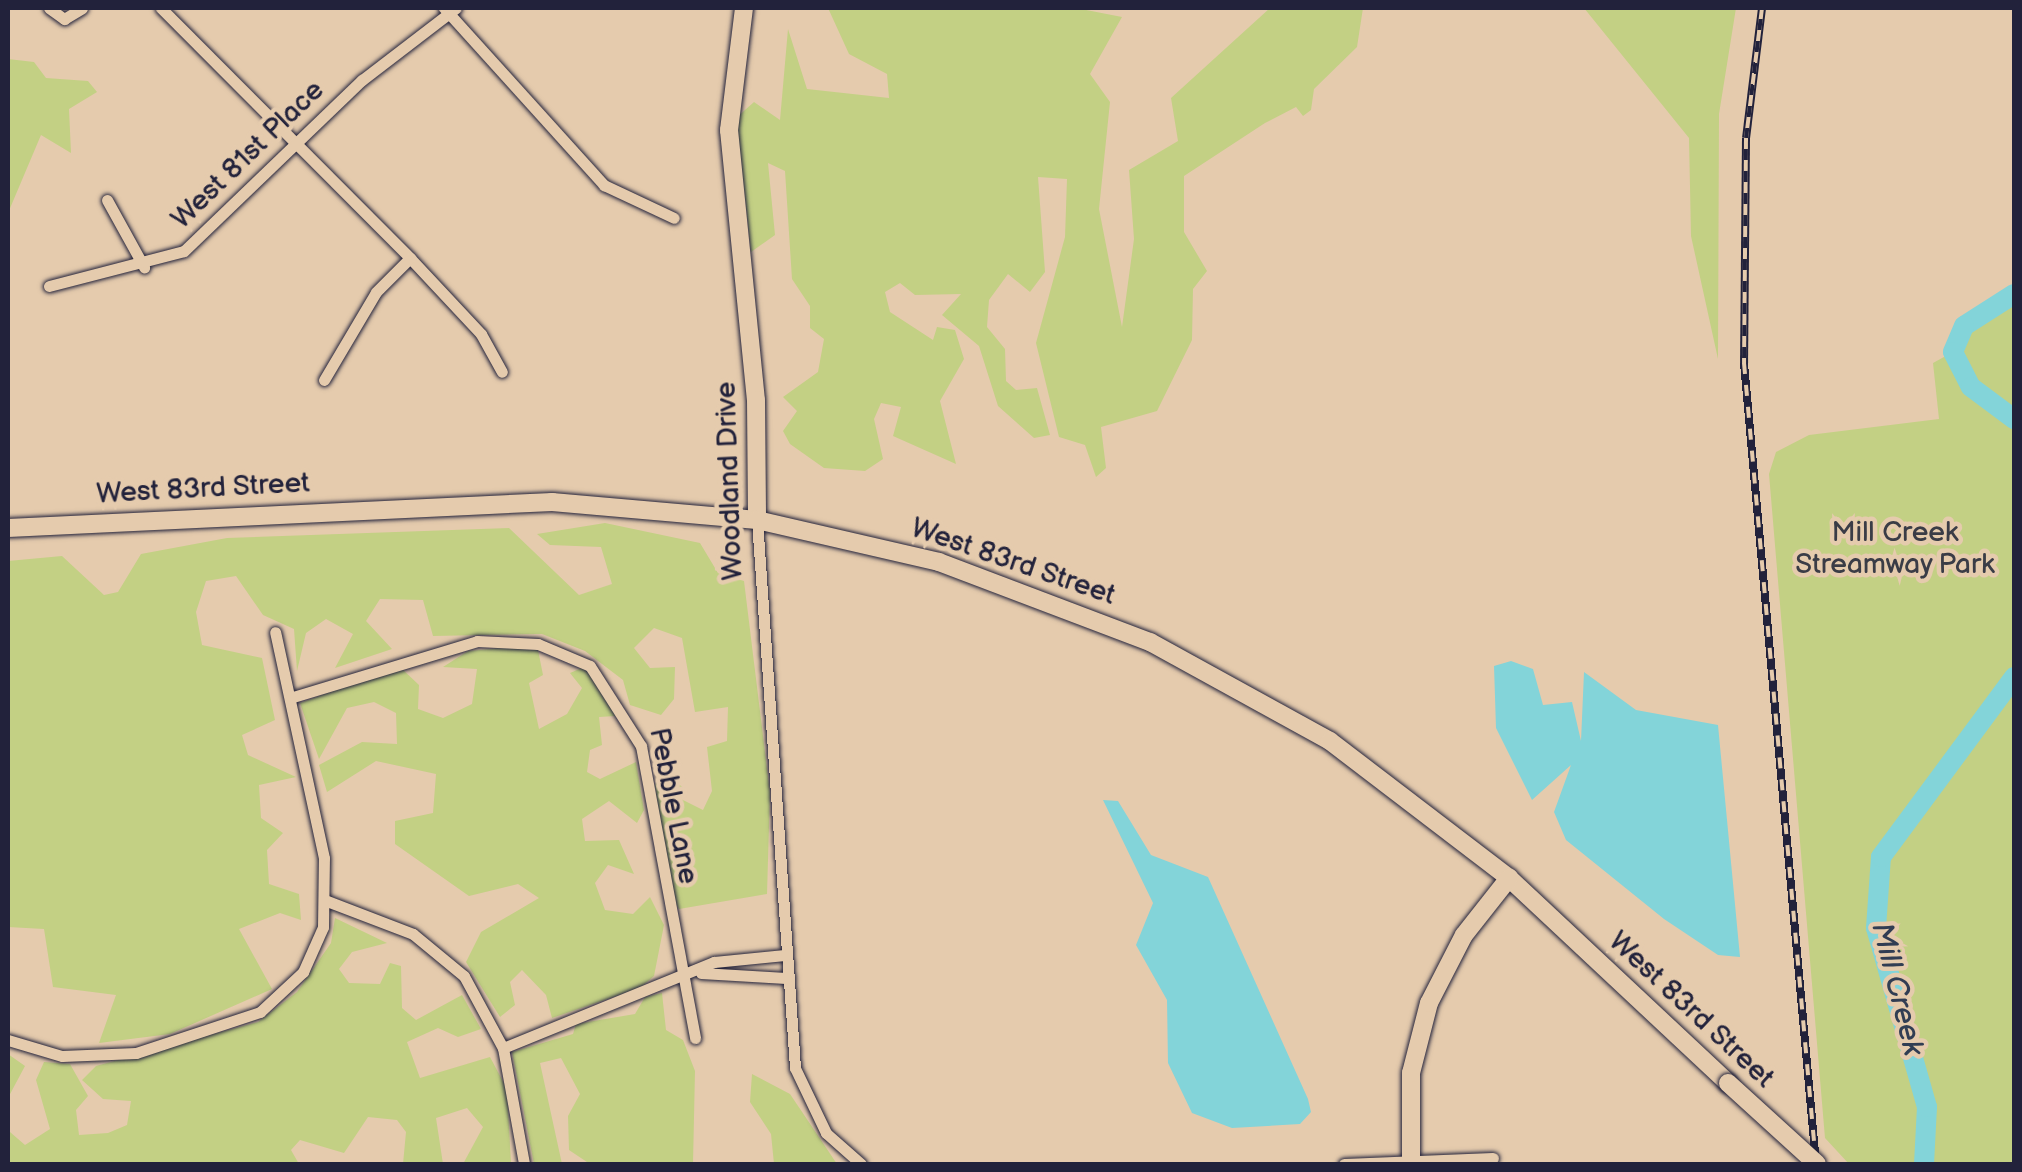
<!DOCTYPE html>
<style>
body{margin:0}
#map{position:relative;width:2022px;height:1172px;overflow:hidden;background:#e5cbad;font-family:"Balsamiq Sans",sans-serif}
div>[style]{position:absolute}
.green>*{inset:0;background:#c3d084}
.water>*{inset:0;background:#83d4d9}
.river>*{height:20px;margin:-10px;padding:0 10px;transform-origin:10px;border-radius:10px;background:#83d4d9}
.roads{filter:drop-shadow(0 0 2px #22223b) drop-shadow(0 0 2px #22223b)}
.street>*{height:11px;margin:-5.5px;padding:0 5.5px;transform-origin:5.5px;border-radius:5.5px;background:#e5cbad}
.secondary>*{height:18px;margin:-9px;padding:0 9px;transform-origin:9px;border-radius:9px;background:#e5cbad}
.rail>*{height:8px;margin-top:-4px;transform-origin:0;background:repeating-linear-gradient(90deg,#e5cbad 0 11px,#22223b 0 22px);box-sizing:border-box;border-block:2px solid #22223b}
.bridges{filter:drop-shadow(0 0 2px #22223b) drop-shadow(0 0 2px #22223b)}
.secondary-bridge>*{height:18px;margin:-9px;padding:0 9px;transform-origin:9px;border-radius:9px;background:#e5cbad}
span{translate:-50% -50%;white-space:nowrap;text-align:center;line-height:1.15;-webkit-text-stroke:9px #e5cbad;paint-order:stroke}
.street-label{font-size:28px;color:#22223b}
.park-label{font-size:28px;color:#3a3c46}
.water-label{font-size:30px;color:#313d53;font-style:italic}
.frame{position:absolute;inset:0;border:10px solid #22223b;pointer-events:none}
</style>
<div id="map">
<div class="green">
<div style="clip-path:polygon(828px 8px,1076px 8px,1122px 17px,1090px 74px,1110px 102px,1099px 209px,1122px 327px,1134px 239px,1129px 170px,1178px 141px,1171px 98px,1270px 8px,1363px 8px,1357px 47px,1314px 89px,1311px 110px,1303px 116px,1296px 107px,1265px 123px,1184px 176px,1184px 232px,1207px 271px,1193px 289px,1192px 340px,1157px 411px,1101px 427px,1106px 468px,1096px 477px,1085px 445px,1059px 437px,1036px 343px,1065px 237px,1067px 179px,1038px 177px,1045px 272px,1030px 292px,1008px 274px,989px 300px,987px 327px,1005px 349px,1006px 381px,1016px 390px,1037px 388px,1050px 435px,1034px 438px,998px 406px,979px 346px,942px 315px,961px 294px,915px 295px,900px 283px,885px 292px,890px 312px,933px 340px,937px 327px,955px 330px,964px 359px,940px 401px,956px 464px,893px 436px,901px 407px,881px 403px,874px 419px,883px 459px,865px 471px,824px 468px,790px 444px,783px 431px,797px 411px,783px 397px,818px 372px,824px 339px,810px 328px,810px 306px,792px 279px,785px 171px,768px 163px,775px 235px,751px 252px,736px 118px,754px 102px,780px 120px,788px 29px,807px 89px,889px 98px,887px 74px,849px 54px)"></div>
<div style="clip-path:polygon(1584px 8px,1736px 8px,1719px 114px,1718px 359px,1691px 236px,1689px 138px)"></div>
<div style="clip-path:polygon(8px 59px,34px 62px,46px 78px,88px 81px,97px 92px,69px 109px,71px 153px,41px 135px,8px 213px)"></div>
<div style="clip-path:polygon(2014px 294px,2014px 1164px,1849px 1164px,1825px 1138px,1769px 474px,1776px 452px,1809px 435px,1939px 419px,1933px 363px,1953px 352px,1964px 326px)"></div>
<div style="clip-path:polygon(605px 523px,700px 543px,718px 573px,744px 581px,770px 793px,767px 894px,679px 909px,667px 888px,655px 785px,666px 771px,682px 787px,675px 796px,703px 810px,712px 791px,707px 747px,727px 741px,728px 707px,695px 712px,682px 638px,654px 628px,634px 648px,650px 668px,675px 667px,674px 699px,661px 715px,630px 705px,623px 680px,585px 651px,542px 634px,433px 636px,423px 600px,380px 599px,366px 621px,392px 649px,335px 668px,353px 634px,326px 619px,306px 633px,297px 671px,294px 629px,263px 615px,236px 576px,206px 581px,196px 612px,202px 645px,262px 658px,275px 720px,242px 735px,248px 755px,296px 777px,259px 785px,261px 818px,283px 833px,267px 850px,269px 884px,299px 894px,301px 920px,280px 913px,239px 929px,272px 989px,170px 1034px,99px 1043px,116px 995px,53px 987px,44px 929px,8px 927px,8px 561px,62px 556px,104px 595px,118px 592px,141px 554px,227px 538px,509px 528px,579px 595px,612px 584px,601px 547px,550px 545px,537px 534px)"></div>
<div style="clip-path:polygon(512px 647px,538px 650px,543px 675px,529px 683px,539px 729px,567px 714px,582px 688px,570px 673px,584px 667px,607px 694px,615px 716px,599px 717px,602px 745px,590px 750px,587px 772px,600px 779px,636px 762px,644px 810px,637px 823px,609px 801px,582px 819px,585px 841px,619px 840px,634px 874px,608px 865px,595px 883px,605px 910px,633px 914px,650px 897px,664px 925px,654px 976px,640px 988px,552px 1018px,546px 995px,522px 970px,510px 982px,515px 1005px,500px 1017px,466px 962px,481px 932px,539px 898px,518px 884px,469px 896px,395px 844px,395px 821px,433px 813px,436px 774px,376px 761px,327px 792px,319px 765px,362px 742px,397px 744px,396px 713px,374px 702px,347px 708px,319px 759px,300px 703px,400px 667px,419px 685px,418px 709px,443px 718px,472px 704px,477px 669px,443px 667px,468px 651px)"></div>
<div style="clip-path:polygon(335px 918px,387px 943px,352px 952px,339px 969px,349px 983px,380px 984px,390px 963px,401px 966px,402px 1008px,416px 1020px,462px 995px,481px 1029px,458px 1037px,438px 1028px,407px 1042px,420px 1078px,490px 1057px,507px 1089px,511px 1164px,463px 1164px,483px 1127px,467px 1108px,436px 1118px,443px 1164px,403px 1164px,406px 1132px,397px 1120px,368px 1117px,344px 1153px,300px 1140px,291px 1150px,299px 1164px,8px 1164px,8px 1054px,25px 1066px,9px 1096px,10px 1132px,25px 1145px,50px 1129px,36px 1080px,44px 1062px,70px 1064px,88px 1096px,76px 1110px,79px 1135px,108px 1133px,127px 1125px,131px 1101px,103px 1099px,82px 1080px,96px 1066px,258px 1022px,297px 992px,331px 943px)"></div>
<div style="clip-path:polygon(662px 993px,666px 1030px,683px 1040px,695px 1071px,693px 1164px,590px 1164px,569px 1150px,568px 1116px,580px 1094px,561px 1058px,540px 1063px,562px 1164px,534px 1164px,512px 1052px,573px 1034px,576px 1024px,635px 1014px,645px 997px)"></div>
<div style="clip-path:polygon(752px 1074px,790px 1094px,837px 1164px,774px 1164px,771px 1134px,750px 1102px)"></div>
</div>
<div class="water">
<div style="clip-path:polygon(1511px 661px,1533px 669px,1543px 705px,1572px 702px,1581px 741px,1584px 672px,1636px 710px,1718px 725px,1740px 957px,1718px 955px,1664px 919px,1566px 840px,1554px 812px,1571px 765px,1532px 800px,1496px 728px,1494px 666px)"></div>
<div style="clip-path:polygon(1103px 800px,1118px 801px,1151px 855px,1208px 877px,1308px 1099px,1311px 1112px,1300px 1124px,1232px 1128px,1192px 1113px,1168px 1063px,1167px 1000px,1136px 945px,1153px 903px)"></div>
</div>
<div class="river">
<div style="left:2014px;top:294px;width:59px;rotate:147.4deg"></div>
<div style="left:1964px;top:326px;width:28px;rotate:113deg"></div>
<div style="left:1953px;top:352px;width:39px;rotate:63deg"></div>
<div style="left:1971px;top:387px;width:54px;rotate:36.7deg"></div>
<div style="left:1924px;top:1164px;width:57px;rotate:-87deg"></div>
<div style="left:1927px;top:1107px;width:186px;rotate:-105.9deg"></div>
<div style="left:1876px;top:928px;width:71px;rotate:-86deg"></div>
<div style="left:1881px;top:857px;width:224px;rotate:-53.5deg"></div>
</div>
<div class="roads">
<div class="street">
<div style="left:49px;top:8px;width:19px;rotate:36deg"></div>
<div style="left:64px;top:19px;width:21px;rotate:-31deg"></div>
<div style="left:161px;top:8px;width:353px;rotate:45.1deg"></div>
<div style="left:410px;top:258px;width:104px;rotate:46.9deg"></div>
<div style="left:481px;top:334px;width:43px;rotate:61.1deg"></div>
<div style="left:444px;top:8px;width:239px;rotate:47.9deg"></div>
<div style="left:604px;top:185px;width:77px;rotate:25.2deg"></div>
<div style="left:107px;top:200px;width:77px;rotate:61.1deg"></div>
<div style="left:49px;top:286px;width:139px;rotate:-14.5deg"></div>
<div style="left:184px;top:251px;width:247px;rotate:-43.9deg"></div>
<div style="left:362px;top:80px;width:118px;rotate:-37.5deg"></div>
<div style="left:324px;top:380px;width:102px;rotate:-59.4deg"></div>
<div style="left:376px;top:292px;width:48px;rotate:-45deg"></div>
<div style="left:757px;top:520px;width:549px;rotate:86.03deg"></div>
<div style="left:795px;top:1068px;width:72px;rotate:64.5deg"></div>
<div style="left:826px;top:1133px;width:47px;rotate:41.5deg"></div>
<div style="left:293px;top:697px;width:192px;rotate:-16.9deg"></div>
<div style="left:477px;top:641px;width:61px;rotate:2.8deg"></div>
<div style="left:538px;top:644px;width:56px;rotate:22.9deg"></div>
<div style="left:590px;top:666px;width:95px;rotate:57.5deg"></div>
<div style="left:641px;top:746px;width:297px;rotate:79.5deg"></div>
<div style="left:327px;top:901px;width:92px;rotate:21deg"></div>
<div style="left:413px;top:934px;width:66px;rotate:39.5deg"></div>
<div style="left:464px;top:976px;width:82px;rotate:61.6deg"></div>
<div style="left:503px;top:1048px;width:118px;rotate:79.7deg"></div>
<div style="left:701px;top:973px;width:85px;rotate:3.4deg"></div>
<div style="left:8px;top:1040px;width:56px;rotate:16.5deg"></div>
<div style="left:62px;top:1056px;width:74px;rotate:-2.3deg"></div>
<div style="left:136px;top:1053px;width:131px;rotate:-18.3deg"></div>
<div style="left:260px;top:1012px;width:59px;rotate:-42.9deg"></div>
<div style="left:303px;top:972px;width:49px;rotate:-66deg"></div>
<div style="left:323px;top:927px;width:69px;rotate:-89.2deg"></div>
<div style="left:324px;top:858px;width:231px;rotate:-102.2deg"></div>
<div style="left:503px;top:1048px;width:228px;rotate:-22.2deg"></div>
<div style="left:714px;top:962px;width:71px;rotate:-5.6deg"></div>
<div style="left:1344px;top:1164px;width:149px;rotate:-2.3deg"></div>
</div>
<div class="secondary">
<div style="left:744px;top:8px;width:123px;rotate:97deg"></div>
<div style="left:729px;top:130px;width:271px;rotate:84.3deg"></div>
<div style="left:756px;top:400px;width:120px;rotate:89.5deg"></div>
<div style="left:8px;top:528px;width:545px;rotate:-2.74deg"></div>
<div style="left:552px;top:502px;width:206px;rotate:5deg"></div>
<div style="left:757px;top:520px;width:187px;rotate:13deg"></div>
<div style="left:939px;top:562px;width:226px;rotate:20.8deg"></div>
<div style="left:1150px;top:642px;width:205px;rotate:28.8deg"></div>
<div style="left:1330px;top:741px;width:225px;rotate:37.4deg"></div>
<div style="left:1509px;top:878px;width:300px;rotate:43.1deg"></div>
<div style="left:1411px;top:1164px;width:91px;rotate:-90deg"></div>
<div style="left:1411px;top:1073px;width:72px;rotate:-75.6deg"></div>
<div style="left:1429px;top:1003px;width:76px;rotate:-62.8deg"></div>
<div style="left:1464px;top:935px;width:73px;rotate:-51.7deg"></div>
</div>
</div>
<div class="rail">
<div style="left:1762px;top:8px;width:131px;rotate:97deg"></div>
<div style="left:1746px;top:138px;width:225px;rotate:90.5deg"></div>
<div style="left:1744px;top:363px;width:804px;rotate:84.86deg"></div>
</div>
<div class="bridges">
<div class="secondary-bridge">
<div style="left:1728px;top:1083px;width:120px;rotate:42.3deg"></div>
</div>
</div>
<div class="street-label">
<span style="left:248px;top:155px;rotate:-44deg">West 81st Place</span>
<span style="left:730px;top:481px;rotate:-92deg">Woodland Drive</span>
<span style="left:203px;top:489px;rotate:-3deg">West 83rd Street</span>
<span style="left:1013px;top:562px;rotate:19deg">West 83rd Street</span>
<span style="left:673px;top:806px;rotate:79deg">Pebble Lane</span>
<span style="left:1691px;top:1010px;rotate:43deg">West 83rd Street</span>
</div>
<div class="park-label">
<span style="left:1895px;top:549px">Mill Creek<br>Streamway Park</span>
</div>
<div class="water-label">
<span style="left:1897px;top:989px;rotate:76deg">Mill Creek</span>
</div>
<div class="frame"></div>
</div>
